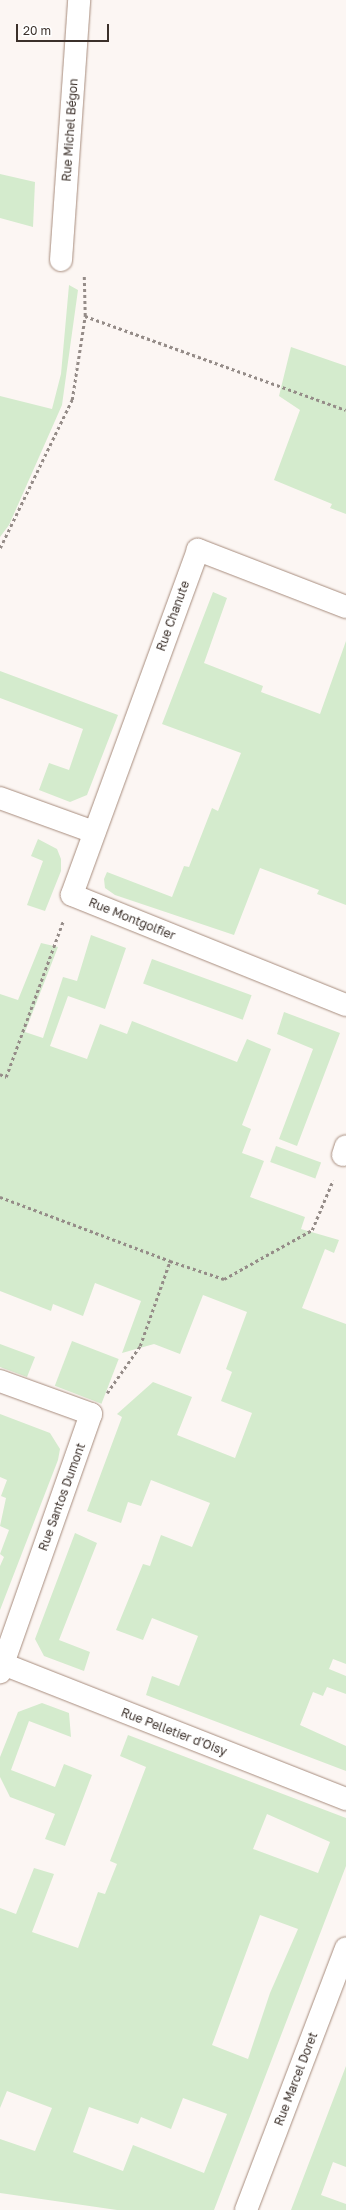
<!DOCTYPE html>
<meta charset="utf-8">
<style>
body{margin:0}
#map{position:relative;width:346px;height:2210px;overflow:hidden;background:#fcf6f3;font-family:"Golos Text",sans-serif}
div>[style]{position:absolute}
.green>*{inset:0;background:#d4ebcd;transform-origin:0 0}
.path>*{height:2.5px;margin-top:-1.25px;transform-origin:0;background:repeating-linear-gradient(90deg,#958c88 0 3px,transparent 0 6px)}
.roads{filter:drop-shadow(0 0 1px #a78c7d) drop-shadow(0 0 1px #a78c7d)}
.street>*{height:22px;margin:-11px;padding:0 11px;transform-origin:11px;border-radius:11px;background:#fff}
span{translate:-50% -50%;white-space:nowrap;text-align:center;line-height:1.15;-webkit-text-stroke:3px #fff;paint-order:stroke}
.street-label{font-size:12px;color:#3b302a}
.scale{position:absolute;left:16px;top:24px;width:93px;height:18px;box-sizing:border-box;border:2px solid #3b302a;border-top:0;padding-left:5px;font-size:12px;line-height:14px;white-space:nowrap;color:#3b302a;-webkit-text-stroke:3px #fff;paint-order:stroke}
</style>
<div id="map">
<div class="green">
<div style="clip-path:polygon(0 174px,35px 182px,33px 227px,0 218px)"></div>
<div style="clip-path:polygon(69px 285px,78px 290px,62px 405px,9px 525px,0 537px,0 396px,52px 409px,61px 374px)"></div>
<div style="clip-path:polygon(291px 347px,346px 366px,346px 514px,330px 508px,332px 504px,274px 480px,300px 410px,279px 396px)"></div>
<div style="clip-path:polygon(213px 592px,227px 598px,204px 663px,263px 686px,261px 692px,320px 714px,346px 641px,346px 905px,317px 894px,319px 890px,260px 868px,234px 935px,115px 895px,105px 888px,104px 879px,107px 872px,172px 897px,184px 866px,189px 867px,212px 808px,218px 811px,241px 753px,162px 724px)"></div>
<div style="clip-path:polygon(0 671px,118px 715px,87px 795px,70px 802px,39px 790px,49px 763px,69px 770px,83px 729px,0 698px)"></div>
<div style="clip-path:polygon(38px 839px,57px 849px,61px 859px,61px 871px,45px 911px,27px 905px,43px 861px,31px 856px)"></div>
<div style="clip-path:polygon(91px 935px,126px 948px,105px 1009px,68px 996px,50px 1046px,87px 1059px,100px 1024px,127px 1034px,132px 1021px,237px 1062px,247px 1039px,271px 1049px,242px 1125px,251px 1129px,242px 1153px,264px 1161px,250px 1197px,305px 1217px,301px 1229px,339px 1240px,334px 1253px,325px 1249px,302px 1308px,346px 1324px,346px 1664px,333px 1659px,329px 1669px,346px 1676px,346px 1694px,327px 1687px,323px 1696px,313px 1692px,300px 1725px,346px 1746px,346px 1771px,146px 1695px,152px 1676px,179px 1686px,198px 1636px,152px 1618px,143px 1640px,116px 1630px,143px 1564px,150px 1566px,161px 1535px,192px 1547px,210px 1503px,151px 1480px,141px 1506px,128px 1502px,121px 1523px,87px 1511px,122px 1417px,117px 1414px,153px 1382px,192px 1397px,177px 1435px,235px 1458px,252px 1413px,221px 1401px,232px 1372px,226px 1369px,247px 1312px,203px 1295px,180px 1354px,154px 1344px,122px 1353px,141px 1301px,95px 1283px,83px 1316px,53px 1304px,51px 1311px,0 1291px,0 994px,18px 1000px,41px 943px,58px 947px,25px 1032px,43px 1038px,63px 977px,77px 981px)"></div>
<div style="left:152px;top:959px;width:106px;height:26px;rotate:20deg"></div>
<div style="clip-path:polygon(284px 1012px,340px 1033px,297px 1146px,279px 1139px,313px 1049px,277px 1034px)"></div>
<div style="left:276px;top:1146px;width:48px;height:17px;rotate:20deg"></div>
<div style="left:72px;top:1341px;width:50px;height:48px;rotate:21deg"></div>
<div style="clip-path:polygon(0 1344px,35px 1357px,27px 1377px,0 1367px)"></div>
<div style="clip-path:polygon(0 1414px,50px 1433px,60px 1449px,58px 1460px,0 1610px,0 1566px,4px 1557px,0 1554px,9px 1530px,0 1526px,6px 1498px,1px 1496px,7px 1480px,0 1477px)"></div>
<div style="clip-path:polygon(75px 1533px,97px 1543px,59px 1640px,90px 1652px,84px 1671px,44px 1656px,35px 1639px)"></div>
<div style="clip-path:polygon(42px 1703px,69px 1713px,71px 1737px,29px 1721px,11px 1770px,55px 1787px,64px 1764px,92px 1775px,65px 1846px,45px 1839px,55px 1814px,10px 1797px,0 1777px,0 1757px,18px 1712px)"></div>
<div style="clip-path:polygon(evenodd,128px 1735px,346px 1818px,346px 1866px,214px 2210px,117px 2210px,0 2193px,0 2139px,35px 2151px,52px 2108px,7px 2091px,0 2108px,0 1908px,16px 1914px,34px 1868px,54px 1874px,32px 1932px,78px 1948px,98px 1892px,105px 1894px,117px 1864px,110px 1861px,146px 1767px,120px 1756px,128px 1735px,267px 1814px,330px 1842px,318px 1873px,253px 1849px,267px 1814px,128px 1735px,260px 1915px,298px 1929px,270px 1993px,248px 2059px,212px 2045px,260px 1915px,128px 1735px,183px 2098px,227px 2114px,204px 2173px,133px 2145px,123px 2171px,73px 2152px,89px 2107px,138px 2124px,141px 2117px,171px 2129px,183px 2098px)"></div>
<div style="clip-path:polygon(346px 2066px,346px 2167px,333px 2162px,321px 2195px,346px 2204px,346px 2210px,291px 2210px)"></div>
</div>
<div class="path">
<div style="left:85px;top:316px;width:277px;rotate:19.8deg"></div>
<div style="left:0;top:548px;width:165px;rotate:-64.1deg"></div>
<div style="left:72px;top:400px;width:85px;rotate:-81.2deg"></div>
<div style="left:85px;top:316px;width:41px;rotate:-91.4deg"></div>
<div style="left:0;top:1074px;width:7px;rotate:27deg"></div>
<div style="left:6px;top:1077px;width:166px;rotate:-69.9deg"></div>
<div style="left:0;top:1197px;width:182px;rotate:20.6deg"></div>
<div style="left:107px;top:1393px;width:57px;rotate:-54.9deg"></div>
<div style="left:140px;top:1346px;width:90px;rotate:-70.6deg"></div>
<div style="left:170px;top:1261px;width:57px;rotate:18.4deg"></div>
<div style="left:224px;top:1279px;width:101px;rotate:-29.1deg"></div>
<div style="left:312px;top:1230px;width:54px;rotate:-67.2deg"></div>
</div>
<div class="roads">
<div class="street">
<div style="left:61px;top:260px;width:261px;rotate:-86deg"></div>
<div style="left:346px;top:607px;width:159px;rotate:-158.9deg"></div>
<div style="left:198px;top:550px;width:367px;rotate:110.1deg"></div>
<div style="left:72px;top:895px;width:295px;rotate:21.9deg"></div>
<div style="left:0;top:798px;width:100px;rotate:19.9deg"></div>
<div style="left:343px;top:1155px;width:9px;rotate:-72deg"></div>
<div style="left:0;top:1381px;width:97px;rotate:19.9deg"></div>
<div style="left:91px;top:1414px;width:274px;rotate:109.4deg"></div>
<div style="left:3px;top:1664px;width:369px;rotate:21.5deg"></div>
<div style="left:246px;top:2210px;width:280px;rotate:-69.1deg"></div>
</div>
</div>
<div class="street-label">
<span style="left:70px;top:130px;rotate:-86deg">Rue Michel Bégon</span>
<span style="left:173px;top:616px;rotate:-70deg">Rue Chanute</span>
<span style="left:132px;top:919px;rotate:22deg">Rue Montgolfier</span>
<span style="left:62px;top:1497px;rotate:-70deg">Rue Santos Dumont</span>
<span style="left:174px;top:1732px;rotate:21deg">Rue Pelletier d'Oisy</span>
<span style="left:296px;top:2079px;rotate:-69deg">Rue Marcel Doret</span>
</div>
<div class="scale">20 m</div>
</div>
